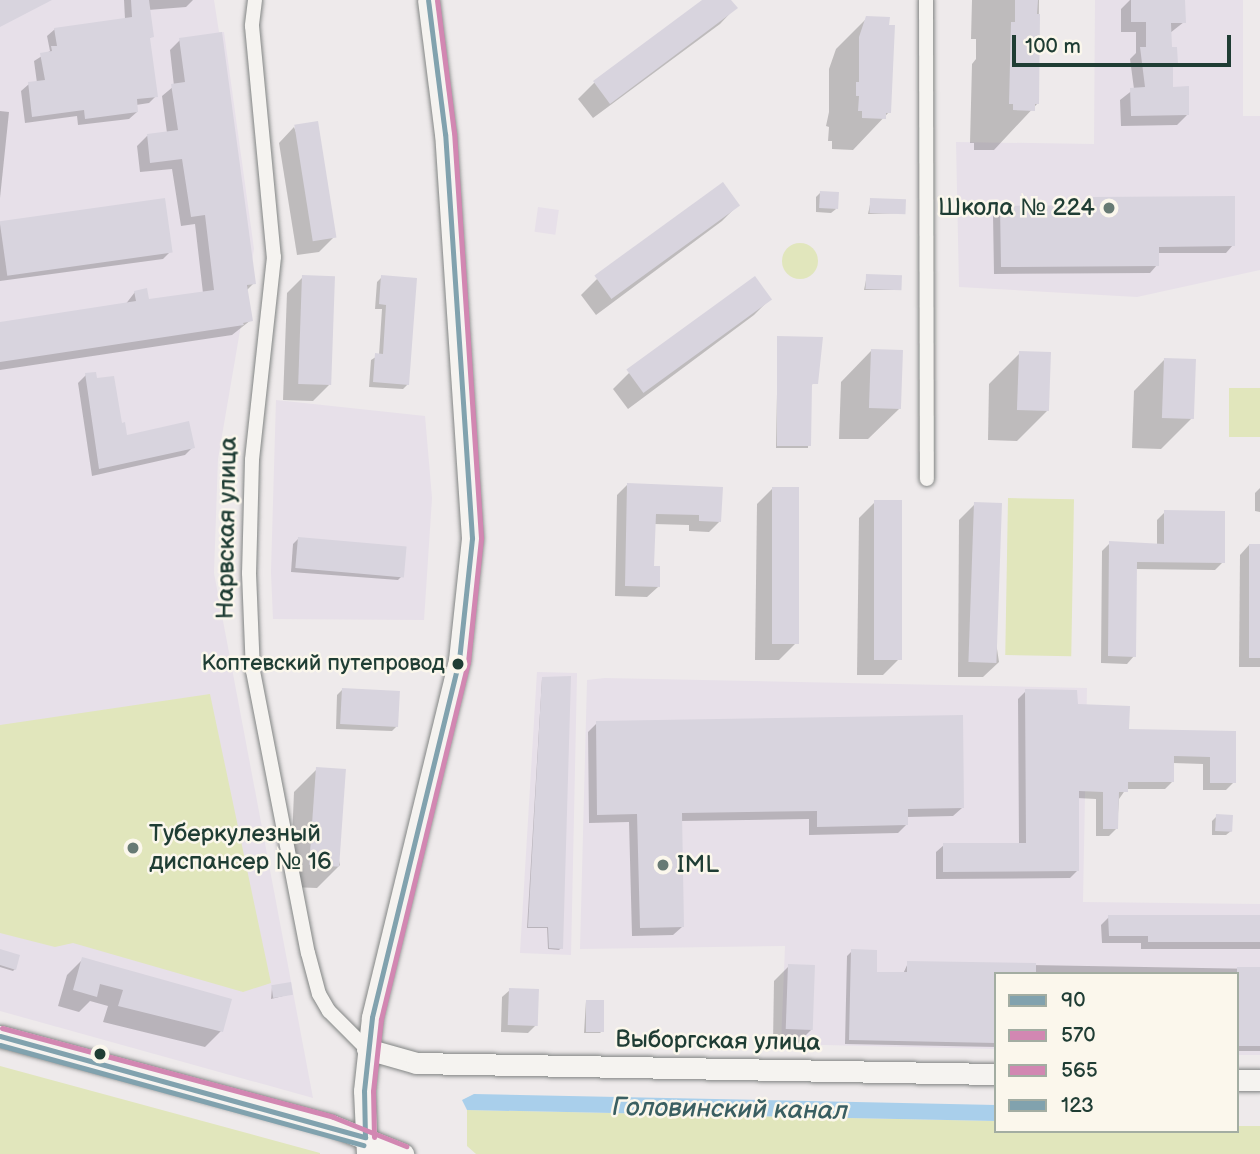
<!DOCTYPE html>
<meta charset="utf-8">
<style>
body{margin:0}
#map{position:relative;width:1260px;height:1154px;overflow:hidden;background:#eeeaeb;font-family:"Balsamiq Sans",sans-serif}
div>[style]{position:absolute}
.built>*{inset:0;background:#e7e0e9;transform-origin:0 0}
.green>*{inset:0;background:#e1e6bc;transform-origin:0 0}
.round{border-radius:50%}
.water>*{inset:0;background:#a9cfeb}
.shadow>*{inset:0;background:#0003}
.building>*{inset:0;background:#d8d4de;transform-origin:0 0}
.roads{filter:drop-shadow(0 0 2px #828584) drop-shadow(0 0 2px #828584)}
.street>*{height:14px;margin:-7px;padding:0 7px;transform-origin:7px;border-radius:7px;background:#f5f3f0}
.secondary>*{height:21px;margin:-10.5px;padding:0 10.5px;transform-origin:10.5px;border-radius:10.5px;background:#f5f3f0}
.bus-1>*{height:5px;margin:-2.5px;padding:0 2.5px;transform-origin:2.5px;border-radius:2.5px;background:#81a2ae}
.bus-2>*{height:5px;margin:-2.5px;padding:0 2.5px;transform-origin:2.5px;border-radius:2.5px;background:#d287b2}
.bus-3>*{height:5px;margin:-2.5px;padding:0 2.5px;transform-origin:2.5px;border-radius:2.5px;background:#d287b2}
.bus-4>*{height:5px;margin:-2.5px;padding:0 2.5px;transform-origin:2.5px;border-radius:2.5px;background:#81a2ae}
.dots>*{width:19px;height:19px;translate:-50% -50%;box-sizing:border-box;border:4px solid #fbf7ec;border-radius:50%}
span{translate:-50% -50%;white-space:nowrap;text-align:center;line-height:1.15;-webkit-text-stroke:5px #fbf7ec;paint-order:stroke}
.bus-label{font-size:22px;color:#1f3d34}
.right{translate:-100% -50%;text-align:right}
.poi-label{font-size:24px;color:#1f3d34}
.left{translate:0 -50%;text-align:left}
.street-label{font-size:24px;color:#1f3d34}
.water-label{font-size:26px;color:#3a5f62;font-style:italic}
.legend{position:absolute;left:994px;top:972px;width:245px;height:161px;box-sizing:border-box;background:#fbf7ec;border:2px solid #a3ada2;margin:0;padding:9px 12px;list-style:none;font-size:21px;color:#1f3d34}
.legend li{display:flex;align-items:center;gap:14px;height:35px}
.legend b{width:35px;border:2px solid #a3ada2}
.scale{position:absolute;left:1012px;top:35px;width:219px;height:32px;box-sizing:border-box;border:4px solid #1f3d34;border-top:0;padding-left:9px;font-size:21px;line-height:24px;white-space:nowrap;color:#1f3d34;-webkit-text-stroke:5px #fbf7ec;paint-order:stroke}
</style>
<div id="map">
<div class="built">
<div style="clip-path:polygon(0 0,214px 0,219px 32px,224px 32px,254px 249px,218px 459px,214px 573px,313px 1098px,0 1011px)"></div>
<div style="clip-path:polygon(1095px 0,1243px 0,1243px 116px,1260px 116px,1260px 270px,1137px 297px,959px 287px,956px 142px,1094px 144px)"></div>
<div style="left:538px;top:207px;width:21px;height:25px;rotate:8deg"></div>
<div style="clip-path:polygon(276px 400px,425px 416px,432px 498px,424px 620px,273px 619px,271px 572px)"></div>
<div style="clip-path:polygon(537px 672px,577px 673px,571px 955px,520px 953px)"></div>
<div style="clip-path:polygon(605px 678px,1087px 688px,1083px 902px,1260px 904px,1260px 1055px,1237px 1055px,1237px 974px,996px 974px,996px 1049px,781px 1044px,785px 946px,580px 949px,587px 680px)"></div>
</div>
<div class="green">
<div class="round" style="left:782px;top:243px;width:36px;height:36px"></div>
<div style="left:1229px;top:388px;width:31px;height:49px"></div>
<div style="left:1008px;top:498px;width:66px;height:157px;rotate:1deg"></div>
<div style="clip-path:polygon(210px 694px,271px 983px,243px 992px,73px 943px,55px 947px,0 933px,0 725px)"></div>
<div style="clip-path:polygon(0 1066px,320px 1153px,320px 1154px,0 1154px)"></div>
<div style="clip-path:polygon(467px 1110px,996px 1121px,996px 1131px,1237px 1131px,1237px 1126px,1260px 1126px,1260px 1154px,476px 1154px,467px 1146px)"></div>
</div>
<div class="water">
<div style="clip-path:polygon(474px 1094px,996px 1105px,996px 1121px,467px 1110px,462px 1100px)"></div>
</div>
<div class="shadow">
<div style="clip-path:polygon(124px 0,193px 0,186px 7px,148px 10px,152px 36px,148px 40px,156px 96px,149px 103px,136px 105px,137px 112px,129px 119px,78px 125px,77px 116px,25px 123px,21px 91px,29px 84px,37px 83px,34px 61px,50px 51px,47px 36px,55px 29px,125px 19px)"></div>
<div style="clip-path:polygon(705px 0,729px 0,735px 8px,720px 24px,593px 118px,578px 99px,594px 83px)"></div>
<div style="clip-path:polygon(972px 0,1039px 0,1038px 103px,994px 150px,974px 150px,974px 143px,970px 143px,972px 64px,976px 59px,976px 39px,971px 39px)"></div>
<div style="clip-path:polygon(1130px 0,1184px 0,1184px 22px,1170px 33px,1170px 49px,1176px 63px,1171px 68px,1172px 88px,1187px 115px,1177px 125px,1121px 126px,1120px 100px,1134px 89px,1130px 59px,1136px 53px,1136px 32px,1121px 32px,1121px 9px)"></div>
<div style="clip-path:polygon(867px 18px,889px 112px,853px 150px,832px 149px,832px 141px,828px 141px,829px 127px,826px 126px,829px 112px,829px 69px,836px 49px)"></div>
<div style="clip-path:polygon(180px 40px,254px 283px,246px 291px,251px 320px,232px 335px,0 370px,0 324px,125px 305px,135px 292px,148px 301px,203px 293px,195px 224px,181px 226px,172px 169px,140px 172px,137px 146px,147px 136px,167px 133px,162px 96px,174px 86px,170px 50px)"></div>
<div style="clip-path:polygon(0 111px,9px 112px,0 198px)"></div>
<div style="clip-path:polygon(294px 127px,335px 236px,319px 252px,297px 255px,279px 143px)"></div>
<div style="clip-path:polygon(821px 192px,836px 209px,831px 213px,816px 212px,816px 197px)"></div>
<div style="clip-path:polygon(1092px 199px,1233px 245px,1226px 253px,1157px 253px,1157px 265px,1150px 273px,994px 274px,993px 215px,1001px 207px,1083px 207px)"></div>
<div style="clip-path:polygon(871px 200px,904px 213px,868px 214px)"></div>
<div style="clip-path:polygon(738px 205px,722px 221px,596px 315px,581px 295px,597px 279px)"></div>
<div style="clip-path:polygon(0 223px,171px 251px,163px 259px,0 281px)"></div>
<div style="clip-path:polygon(867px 275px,900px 290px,864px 290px)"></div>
<div style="clip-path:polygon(303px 277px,329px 385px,313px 401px,283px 400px,287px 293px)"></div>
<div style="clip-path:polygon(382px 277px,408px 384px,403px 389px,369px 387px,371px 360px,379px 355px,382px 309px,375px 309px,377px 282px)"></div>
<div style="clip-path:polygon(755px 279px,770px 299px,754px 315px,628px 409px,613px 389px,629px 373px)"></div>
<div style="clip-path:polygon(778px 338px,816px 383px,810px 385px,808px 448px,776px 448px)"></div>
<div style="clip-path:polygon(871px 351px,899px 409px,868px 439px,839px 439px,841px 382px)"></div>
<div style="clip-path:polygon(1020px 353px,1048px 410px,1017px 441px,988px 440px,989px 384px)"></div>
<div style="clip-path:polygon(1164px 360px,1192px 418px,1161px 449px,1132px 448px,1134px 391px)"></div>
<div style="clip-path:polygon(86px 375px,96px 380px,126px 437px,193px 447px,185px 455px,92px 476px,78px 383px)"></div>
<div style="clip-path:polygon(627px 485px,720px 521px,709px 532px,689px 531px,689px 525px,654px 524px,652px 568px,658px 587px,647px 597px,615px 596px,617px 495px)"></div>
<div style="clip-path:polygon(773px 488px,795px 644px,779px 660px,755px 660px,757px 504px)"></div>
<div style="clip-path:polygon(1260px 488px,1260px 512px,1255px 511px,1255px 493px)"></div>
<div style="clip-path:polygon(875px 502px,899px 659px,883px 675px,857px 675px,859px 518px)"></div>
<div style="clip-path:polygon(975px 504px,999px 662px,983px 677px,958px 677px,959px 520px)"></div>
<div style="clip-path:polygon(1165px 512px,1223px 562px,1215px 570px,1135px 569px,1134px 656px,1127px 664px,1101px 663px,1102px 551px,1110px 543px,1157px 545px,1157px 520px)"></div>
<div style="clip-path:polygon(298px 539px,403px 575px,398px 580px,291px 572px,293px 544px)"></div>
<div style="clip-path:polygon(1249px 545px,1260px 545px,1260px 667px,1239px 667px,1240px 555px)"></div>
<div style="clip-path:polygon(542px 679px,561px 948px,559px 950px,548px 949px,547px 928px,527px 928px)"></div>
<div style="clip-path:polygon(342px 690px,397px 726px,392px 731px,336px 729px,337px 695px)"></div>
<div style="clip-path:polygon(1026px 691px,1076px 706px,1128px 731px,1234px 732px,1234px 782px,1226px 790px,1203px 790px,1203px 764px,1173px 763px,1172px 782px,1165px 789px,1126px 789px,1119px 799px,1117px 828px,1109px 836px,1096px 836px,1096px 799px,1077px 798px,1078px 870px,1070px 878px,936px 879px,936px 852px,944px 845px,1019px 844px,1018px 699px)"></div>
<div style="clip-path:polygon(597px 723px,962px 808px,953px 816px,907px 817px,907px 824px,898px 833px,809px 835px,809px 819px,681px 821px,682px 927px,673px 935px,632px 936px,629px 822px,589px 823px,588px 732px)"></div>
<div style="clip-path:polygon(317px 769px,340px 865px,317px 888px,290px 887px,294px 792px)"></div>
<div style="clip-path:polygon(1217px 816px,1231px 831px,1226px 835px,1212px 835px,1212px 821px)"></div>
<div style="clip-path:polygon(1109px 917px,1260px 917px,1260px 949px,1141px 949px,1141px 943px,1102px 943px,1101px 925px)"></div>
<div style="clip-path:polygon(0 951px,15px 969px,13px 971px,0 967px)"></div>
<div style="clip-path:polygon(852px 951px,876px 974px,903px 974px,908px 963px,1260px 969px,1260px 1051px,1237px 1051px,1237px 974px,996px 974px,996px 1047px,845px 1044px,847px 956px)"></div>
<div style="clip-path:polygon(83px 959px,221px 1031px,205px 1047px,103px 1022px,108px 1006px,90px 1001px,79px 1012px,58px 1006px,67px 975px)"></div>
<div style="clip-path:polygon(789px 966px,812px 1029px,797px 1044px,773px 1043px,774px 981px)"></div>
<div style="clip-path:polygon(272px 987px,291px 994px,271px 999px)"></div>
<div style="clip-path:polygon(510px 990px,536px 1025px,528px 1033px,501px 1032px,502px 997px)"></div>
<div style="clip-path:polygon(586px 1001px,602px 1031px,600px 1033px,584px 1033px)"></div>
</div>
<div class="building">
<div style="clip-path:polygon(0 0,52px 0,0 27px)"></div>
<div style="clip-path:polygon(131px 0,149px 0,154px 37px,150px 38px,158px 97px,137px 99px,138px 112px,85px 119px,84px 110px,32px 117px,28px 82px,45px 80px,40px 53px,52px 51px,51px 46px,57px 46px,54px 28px,132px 17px)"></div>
<div style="clip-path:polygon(702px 0,731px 0,738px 8px,610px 104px,593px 81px)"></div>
<div style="clip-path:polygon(1015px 0,1038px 0,1037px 14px,1040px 14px,1039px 104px,1035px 104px,1035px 111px,1013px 110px,1013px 104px,1009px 104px,1011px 22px,1015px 22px)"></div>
<div style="clip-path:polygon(1131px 0,1185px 0,1186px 23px,1171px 23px,1172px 47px,1177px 47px,1178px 64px,1173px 64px,1173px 87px,1189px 86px,1189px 115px,1131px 116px,1130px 88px,1145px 87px,1140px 47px,1146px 47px,1146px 22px,1131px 22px)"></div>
<div style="clip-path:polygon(866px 16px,890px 17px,889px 25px,895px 25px,891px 113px,886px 113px,886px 119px,862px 118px,862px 111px,858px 111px,859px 96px,856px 96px,856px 82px,859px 82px,859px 37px)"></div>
<div style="clip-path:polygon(222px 32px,256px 284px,247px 285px,253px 321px,243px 323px,244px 325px,0 362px,0 322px,136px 301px,134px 291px,147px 288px,149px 299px,214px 290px,205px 215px,191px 217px,182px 159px,150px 163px,147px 134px,178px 130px,171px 84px,185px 82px,179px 38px)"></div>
<div style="left:318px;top:121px;width:118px;height:24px;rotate:81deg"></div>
<div style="left:723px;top:182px;width:29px;height:159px;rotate:54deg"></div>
<div style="left:820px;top:191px;width:19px;height:17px;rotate:3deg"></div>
<div style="clip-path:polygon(1235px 196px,1235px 246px,1159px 247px,1159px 266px,1001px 267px,1000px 206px,1091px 205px,1091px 197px)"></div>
<div style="left:165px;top:198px;width:55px;height:167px;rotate:82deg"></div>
<div style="left:870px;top:198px;width:36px;height:15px;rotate:2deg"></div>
<div style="left:866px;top:274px;width:36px;height:15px;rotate:2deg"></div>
<div style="left:302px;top:275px;width:33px;height:109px;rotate:2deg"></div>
<div style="clip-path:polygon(381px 275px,417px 278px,409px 385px,373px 382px,375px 353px,383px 354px,386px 305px,379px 304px)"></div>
<div style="left:755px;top:276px;width:29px;height:159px;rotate:54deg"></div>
<div style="clip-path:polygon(777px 336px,823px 337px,818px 384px,812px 384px,811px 446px,777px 446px)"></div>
<div style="left:871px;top:349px;width:32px;height:59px;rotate:2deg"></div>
<div style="left:1019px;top:351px;width:32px;height:59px;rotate:2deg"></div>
<div style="left:1164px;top:358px;width:32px;height:60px;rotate:2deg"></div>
<div style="clip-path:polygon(96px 372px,97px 378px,114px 376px,122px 423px,125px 422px,127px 435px,189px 421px,195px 448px,99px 469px,85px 373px)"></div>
<div style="clip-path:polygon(627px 483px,723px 487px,721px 522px,699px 521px,699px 515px,656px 514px,654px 566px,660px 566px,660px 587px,625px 586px)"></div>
<div style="left:772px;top:487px;width:27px;height:157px"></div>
<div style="left:874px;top:500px;width:28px;height:160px"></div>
<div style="left:974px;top:502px;width:28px;height:160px;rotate:2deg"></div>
<div style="clip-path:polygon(1164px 510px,1225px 511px,1225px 563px,1137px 562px,1136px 657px,1108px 656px,1109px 541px,1164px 544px)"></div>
<div style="left:298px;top:537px;width:109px;height:31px;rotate:5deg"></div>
<div style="left:1249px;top:544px;width:11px;height:114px"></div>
<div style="clip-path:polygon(571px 676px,563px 949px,549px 948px,548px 927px,528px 927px,542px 677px)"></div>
<div style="left:342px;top:688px;width:58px;height:36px;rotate:3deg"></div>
<div style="clip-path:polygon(1025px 689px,1077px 690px,1078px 704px,1130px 706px,1129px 729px,1236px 731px,1236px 783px,1210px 783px,1210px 757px,1174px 756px,1174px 782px,1128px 782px,1128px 792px,1119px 792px,1118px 829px,1103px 829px,1103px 792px,1079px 791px,1079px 871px,943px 872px,943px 843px,1026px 843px)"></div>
<div style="clip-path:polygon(963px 715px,964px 808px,908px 809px,908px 825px,817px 827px,817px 811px,682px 813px,684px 927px,640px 928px,637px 814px,597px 815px,596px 721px)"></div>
<div style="left:316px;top:767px;width:30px;height:98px;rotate:4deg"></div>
<div style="left:1216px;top:814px;width:17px;height:17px;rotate:3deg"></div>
<div style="clip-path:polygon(1108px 915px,1260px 915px,1260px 942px,1148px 942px,1148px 936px,1109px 936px)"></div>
<div style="clip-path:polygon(0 949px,20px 955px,16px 970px,0 965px)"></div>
<div style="clip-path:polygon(851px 949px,877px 950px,877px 972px,907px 972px,907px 961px,1036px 963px,1036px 974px,996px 974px,996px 1043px,849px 1040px)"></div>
<div style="clip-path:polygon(82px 957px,232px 999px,223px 1032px,118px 1006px,123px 990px,100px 984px,97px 997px,73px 990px)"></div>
<div style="left:788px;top:964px;width:27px;height:65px;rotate:2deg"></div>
<div style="left:1237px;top:967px;width:23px;height:79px"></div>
<div style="left:291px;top:982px;width:13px;height:20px;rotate:81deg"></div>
<div style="left:509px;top:988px;width:30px;height:37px;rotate:2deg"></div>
<div style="left:586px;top:1000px;width:18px;height:32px"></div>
</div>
<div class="roads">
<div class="street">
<div style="left:255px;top:0;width:26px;rotate:97deg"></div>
<div style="left:252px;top:26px;width:232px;rotate:84.6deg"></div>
<div style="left:274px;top:257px;width:204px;rotate:96.2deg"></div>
<div style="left:252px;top:460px;width:113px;rotate:91.5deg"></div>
<div style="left:249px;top:573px;width:98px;rotate:87.7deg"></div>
<div style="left:253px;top:671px;width:287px;rotate:79deg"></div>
<div style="left:308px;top:953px;width:42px;rotate:75deg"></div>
<div style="left:319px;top:994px;width:20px;rotate:60deg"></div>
<div style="left:329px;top:1011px;width:54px;rotate:45deg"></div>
<div style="left:926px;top:0;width:479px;rotate:89.9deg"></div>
</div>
<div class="secondary">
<div style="left:0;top:1036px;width:343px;rotate:15deg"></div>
<div style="left:331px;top:1125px;width:78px;rotate:21.9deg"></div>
<div style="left:367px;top:1049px;width:51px;rotate:15.9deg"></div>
<div style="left:416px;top:1063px;width:580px;rotate:1.09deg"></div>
<div style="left:1237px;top:1080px;width:23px"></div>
<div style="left:367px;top:1154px;width:63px;rotate:-92.7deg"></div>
<div style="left:364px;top:1091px;width:74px;rotate:-83.8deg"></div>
<div style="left:372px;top:1017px;width:367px;rotate:-76.3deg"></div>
<div style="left:459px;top:660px;width:123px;rotate:-83.9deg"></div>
<div style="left:472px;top:538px;width:405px;rotate:-93.8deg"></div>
<div style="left:445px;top:134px;width:135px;rotate:-97.2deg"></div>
</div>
</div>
<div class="bus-1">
<div style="left:0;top:1036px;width:379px;rotate:15.5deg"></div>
<div style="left:365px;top:1137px;width:46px;rotate:-91.2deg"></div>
<div style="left:364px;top:1091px;width:74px;rotate:-83.8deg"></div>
<div style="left:372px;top:1017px;width:367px;rotate:-76.3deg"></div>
<div style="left:459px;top:660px;width:123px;rotate:-83.9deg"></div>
<div style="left:472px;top:538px;width:405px;rotate:-93.8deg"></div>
<div style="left:445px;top:134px;width:135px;rotate:-97.2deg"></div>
</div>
<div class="bus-2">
<div style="left:374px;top:1137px;width:46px;rotate:-91.2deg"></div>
<div style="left:373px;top:1091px;width:72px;rotate:-83.7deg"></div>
<div style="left:381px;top:1019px;width:367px;rotate:-76.3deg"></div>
<div style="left:468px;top:662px;width:125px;rotate:-84deg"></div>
<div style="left:481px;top:538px;width:406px;rotate:-93.8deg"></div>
<div style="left:454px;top:133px;width:134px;rotate:-97.3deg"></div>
</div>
<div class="bus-3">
<div style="left:2px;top:1028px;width:343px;rotate:15deg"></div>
<div style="left:333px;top:1117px;width:79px;rotate:21.7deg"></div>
</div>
<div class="bus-4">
<div style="left:0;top:1045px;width:377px;rotate:15.4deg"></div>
</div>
<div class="dots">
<div style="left:1109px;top:208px;background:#677a74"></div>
<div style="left:458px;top:664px;background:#1f3d34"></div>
<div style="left:133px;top:848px;background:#677a74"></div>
<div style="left:663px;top:865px;background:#677a74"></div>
<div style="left:100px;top:1054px;background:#1f3d34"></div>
</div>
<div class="bus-label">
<span class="right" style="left:445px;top:664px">Коптевский путепровод</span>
</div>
<div class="poi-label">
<span class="right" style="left:1095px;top:208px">Школа № 224</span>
<span class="left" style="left:149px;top:848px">Туберкулезный<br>диспансер № 16</span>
<span class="left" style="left:677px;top:865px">IML</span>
</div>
<div class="street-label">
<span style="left:227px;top:528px;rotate:-89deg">Нарвская улица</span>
<span style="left:718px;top:1041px;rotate:1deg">Выборгская улица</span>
</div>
<div class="water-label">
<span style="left:730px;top:1110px;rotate:1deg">Головинский канал</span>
</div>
<ul class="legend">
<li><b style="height:9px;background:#81a2ae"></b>90</li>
<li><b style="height:9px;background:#d287b2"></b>570</li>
<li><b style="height:9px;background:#d287b2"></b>565</li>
<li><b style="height:9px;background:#81a2ae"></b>123</li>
</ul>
<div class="scale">100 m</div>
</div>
